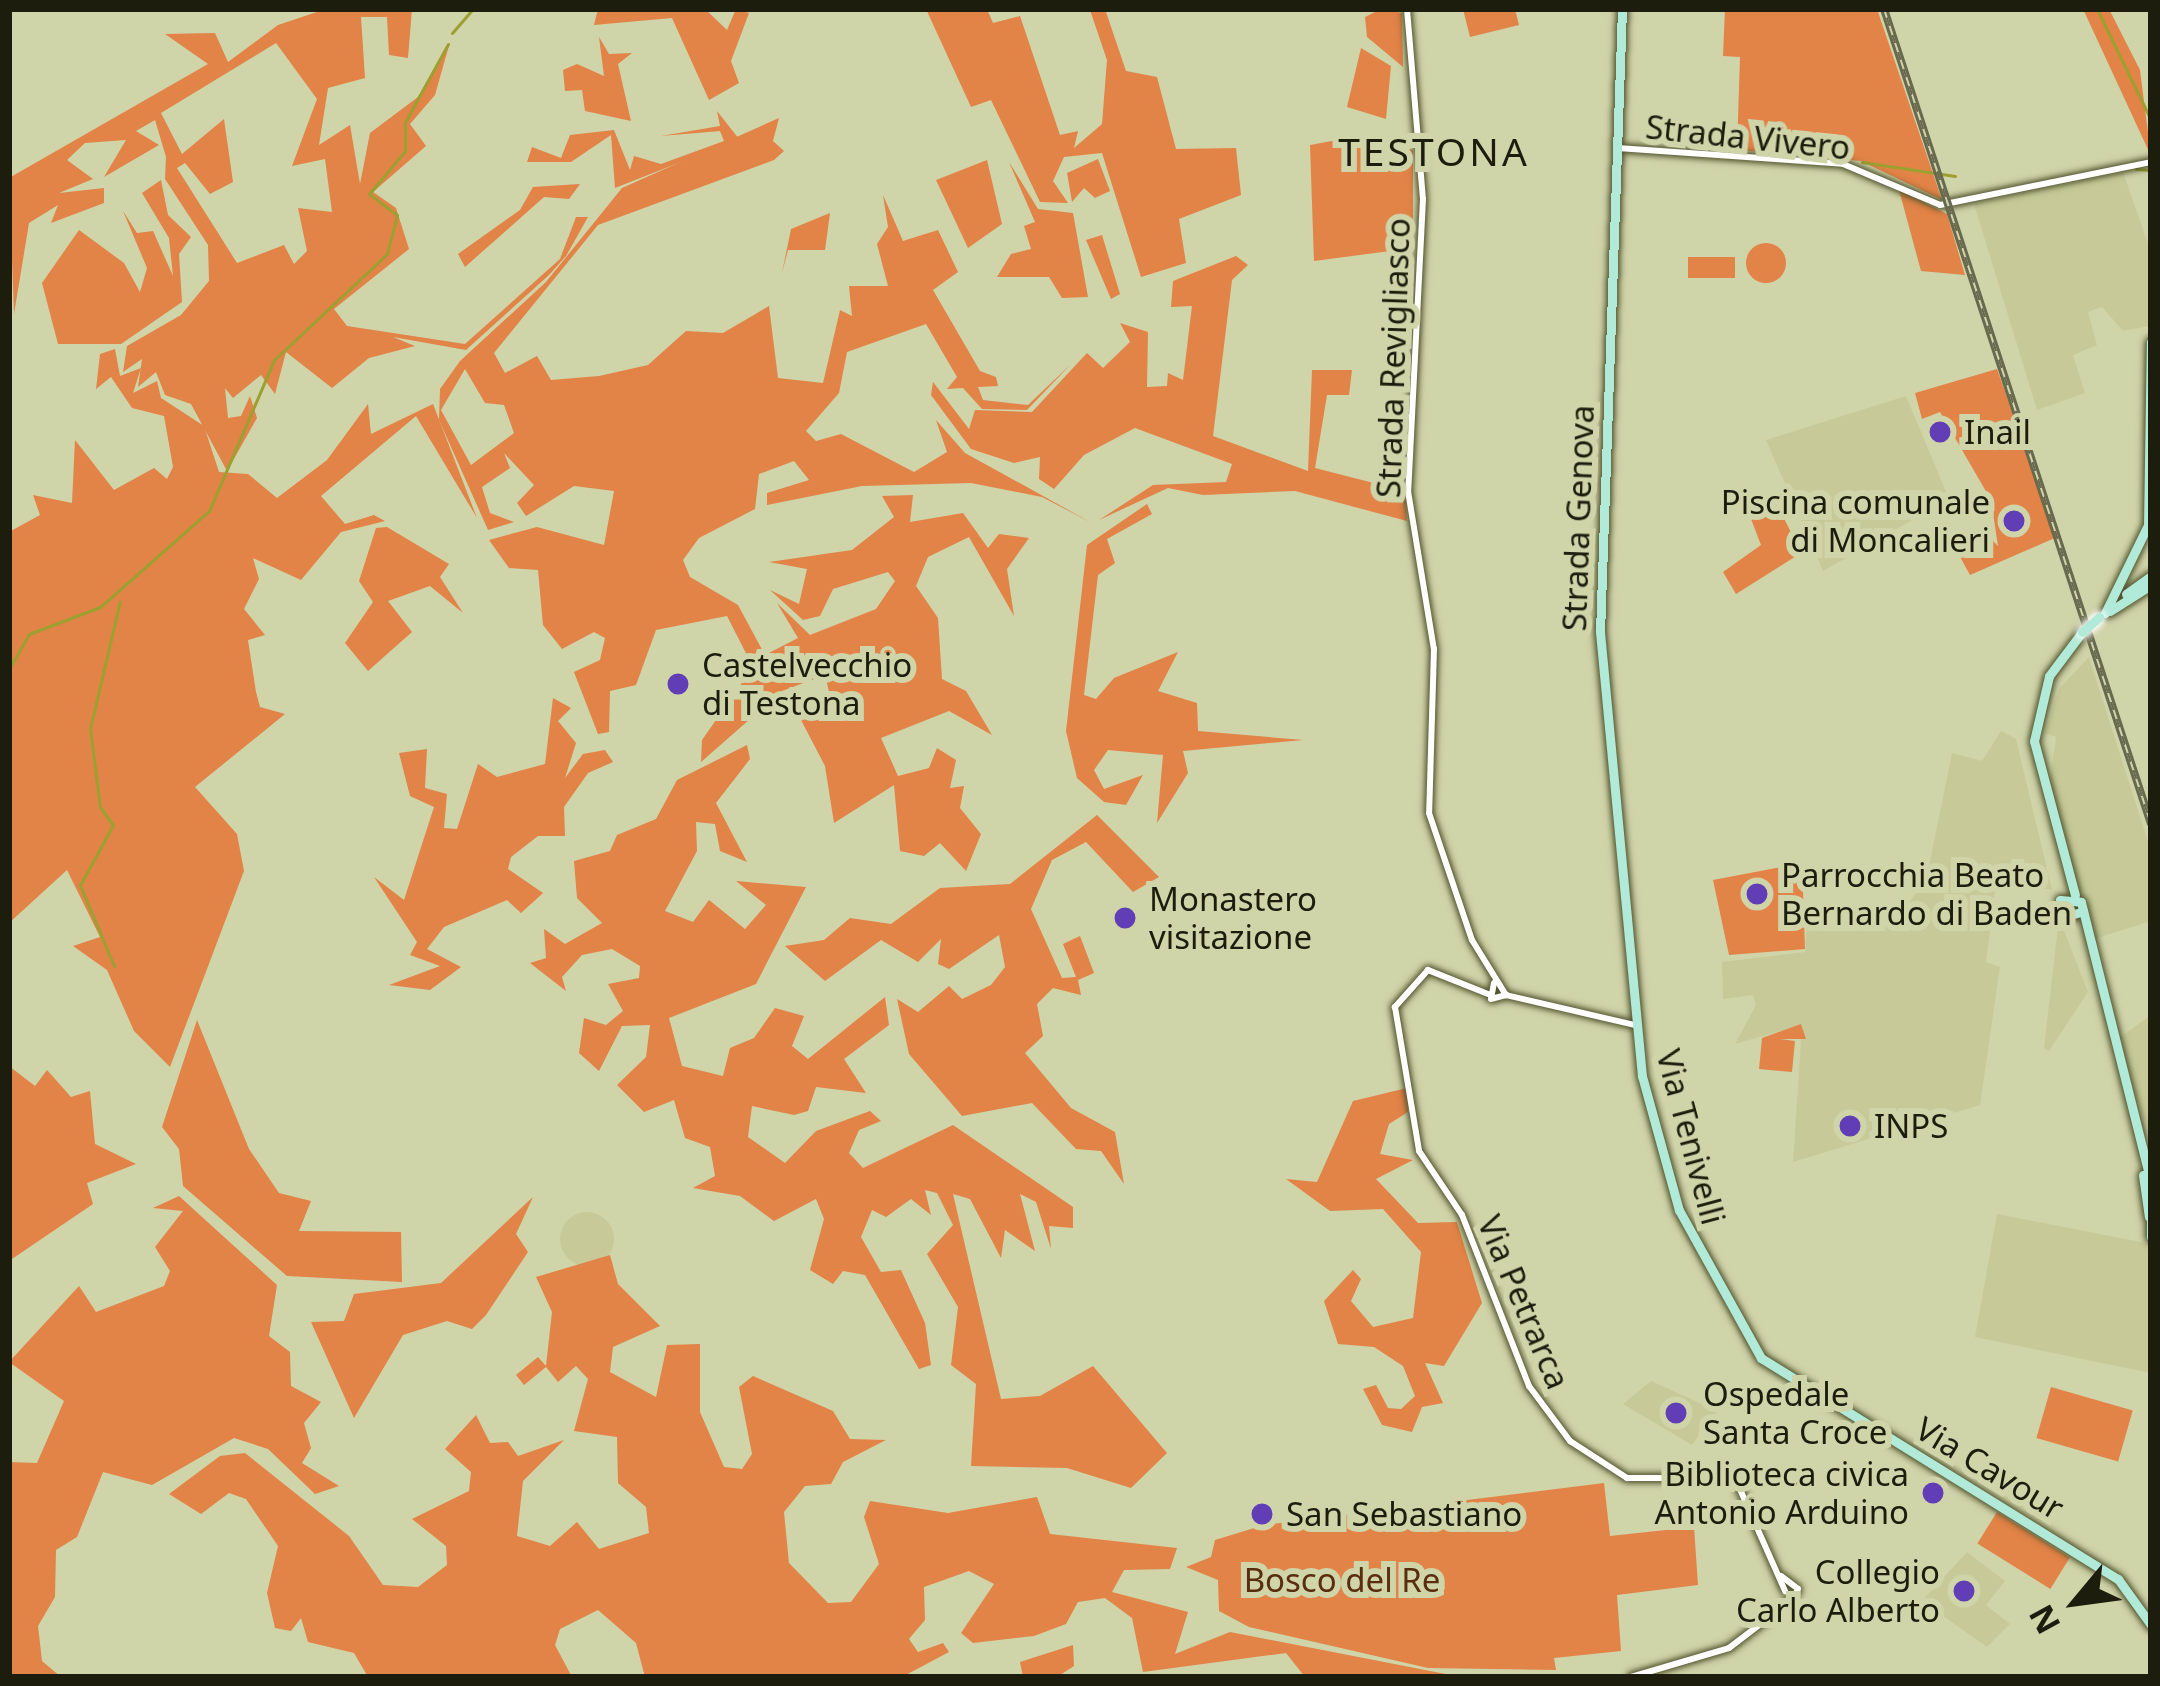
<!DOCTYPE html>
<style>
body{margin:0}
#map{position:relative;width:2160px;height:1686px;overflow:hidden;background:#d0d4a9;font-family:"Noto Sans",sans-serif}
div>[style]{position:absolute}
.built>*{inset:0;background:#c7ca98}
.round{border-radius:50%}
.green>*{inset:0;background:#e28347;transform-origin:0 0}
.stream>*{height:3px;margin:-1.5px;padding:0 1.5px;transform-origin:1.5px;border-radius:1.5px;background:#9ca030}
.roads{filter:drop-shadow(0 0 3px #4f512a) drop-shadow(0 0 3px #4f512a)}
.tertiary>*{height:6px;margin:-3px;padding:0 3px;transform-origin:3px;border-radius:3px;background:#fff}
.primary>*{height:9px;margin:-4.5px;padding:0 4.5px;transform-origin:4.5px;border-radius:4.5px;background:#b1ead8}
.rail>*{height:8px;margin-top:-4px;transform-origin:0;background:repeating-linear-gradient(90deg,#d0d4a9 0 9px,#686a4f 0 18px);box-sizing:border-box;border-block:3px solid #686a4f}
.bridges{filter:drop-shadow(0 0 3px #fff) drop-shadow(0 0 3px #fff)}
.primary-bridge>*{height:9px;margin:-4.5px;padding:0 4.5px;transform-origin:4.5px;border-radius:4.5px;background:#b1ead8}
.dots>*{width:33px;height:33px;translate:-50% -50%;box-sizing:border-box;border:6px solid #d0d4a9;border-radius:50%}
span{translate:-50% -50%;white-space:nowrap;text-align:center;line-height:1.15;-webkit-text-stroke:12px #d0d4a9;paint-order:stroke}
.street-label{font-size:33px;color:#1c1d0d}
.poi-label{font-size:33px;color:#1c1d0d}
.left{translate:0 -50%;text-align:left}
.right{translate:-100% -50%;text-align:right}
.park-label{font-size:33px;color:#592d0e}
.quarter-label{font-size:39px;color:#1c1d0d;letter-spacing:3px}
.frame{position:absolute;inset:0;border:12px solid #1c1d0d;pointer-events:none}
.north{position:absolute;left:2016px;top:1542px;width:120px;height:120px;-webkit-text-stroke:9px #d0d4a9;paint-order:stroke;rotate:241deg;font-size:33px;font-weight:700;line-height:48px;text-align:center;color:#1c1d0d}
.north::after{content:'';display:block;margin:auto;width:42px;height:54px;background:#1c1d0d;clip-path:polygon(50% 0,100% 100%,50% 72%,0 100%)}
</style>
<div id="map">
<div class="built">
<div style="clip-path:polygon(2123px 172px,2151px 252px,2150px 326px,2123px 331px,2102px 307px,2088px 312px,2097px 345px,2073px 355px,2085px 393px,2037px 410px,1974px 204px)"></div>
<div style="clip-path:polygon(1906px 396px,1949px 499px,1823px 571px,1766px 440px)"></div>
<div style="clip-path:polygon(2089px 657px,2151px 851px,2151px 921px,2091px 940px,2050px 782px,2056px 737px,2045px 733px,2059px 689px)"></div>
<div style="clip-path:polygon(2001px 731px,2016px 739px,2052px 890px,1976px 876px,1995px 890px,1986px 962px,2000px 967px,1980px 1105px,1793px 1162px,1802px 1025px,1735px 1044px,1756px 1005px,1753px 995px,1723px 999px,1722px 962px,1805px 952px,1807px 922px,1899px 918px,1927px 876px,1952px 753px,1982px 761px)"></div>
<div style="clip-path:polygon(2059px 918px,2088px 992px,2049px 1051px,2044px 1048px)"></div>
<div style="clip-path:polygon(2151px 1015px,2151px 1136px,2115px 1041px)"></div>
<div class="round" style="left:560px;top:1212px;width:54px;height:54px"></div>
<div style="clip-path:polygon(1997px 1214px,2151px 1244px,2151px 1373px,1975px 1337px)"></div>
<div style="clip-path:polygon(1651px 1381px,1717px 1411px,1692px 1445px,1623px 1404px)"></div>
<div style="clip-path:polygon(1967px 1552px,2005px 1581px,1986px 1605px,2010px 1624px,1987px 1647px,1922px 1601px)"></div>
</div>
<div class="green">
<div style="clip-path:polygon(evenodd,326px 9px,412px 9px,408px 58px,389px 55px,387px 17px,361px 17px,365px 78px,328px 88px,319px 145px,350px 125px,360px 184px,370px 133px,418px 97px,450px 42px,435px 95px,410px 124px,426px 146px,373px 192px,396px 208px,409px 249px,334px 309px,347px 326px,465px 344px,560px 259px,576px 217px,588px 217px,566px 256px,549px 275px,466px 350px,393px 337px,415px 346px,369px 358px,332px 388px,286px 352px,275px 394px,261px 375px,233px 398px,225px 388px,228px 418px,241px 416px,250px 396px,257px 418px,227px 471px,191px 404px,165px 395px,156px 372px,138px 387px,142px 359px,123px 372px,127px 346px,181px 315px,209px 281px,208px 245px,165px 179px,166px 157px,155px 120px,136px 131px,159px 145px,104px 177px,126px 140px,85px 143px,67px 160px,93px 179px,59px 193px,104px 188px,104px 203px,51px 223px,58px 205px,29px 223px,14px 314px,9px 178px,208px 64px,165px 34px,215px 33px,228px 62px,278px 25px,326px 9px,276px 43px,317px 99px,292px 166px,325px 159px,332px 212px,298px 208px,307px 251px,294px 264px,284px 245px,237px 263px,177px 168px,185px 163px,210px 194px,233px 182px,224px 119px,182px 154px,161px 113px,276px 43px)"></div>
<div style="clip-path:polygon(598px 9px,705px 9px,727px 30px,736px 9px,749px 13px,731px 61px,739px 83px,709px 100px,672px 18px,594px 25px)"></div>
<div style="clip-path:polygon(926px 9px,987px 9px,993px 23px,1020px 16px,1060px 135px,1078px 131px,1074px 148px,1102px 124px,1107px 60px,1090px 10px,1105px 9px,1126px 71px,1157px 77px,1176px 149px,1236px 148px,1241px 195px,1179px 219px,1186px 263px,1141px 277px,1102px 153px,1064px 157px,1053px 181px,1068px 203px,1040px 202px,991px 100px,971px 107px)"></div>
<div style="clip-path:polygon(1381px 9px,1402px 13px,1403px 67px,1367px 37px,1365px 17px)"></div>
<div style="clip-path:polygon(1463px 9px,1515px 9px,1519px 25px,1470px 37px)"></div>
<div style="clip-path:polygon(1725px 9px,1877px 9px,1942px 200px,1861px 161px,1737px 150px,1740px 57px,1723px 56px)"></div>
<div style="clip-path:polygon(2083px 9px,2109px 9px,2140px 70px,2151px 156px)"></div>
<div style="clip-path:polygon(599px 37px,609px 54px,632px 53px,618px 64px,631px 121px,585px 111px,582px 90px,565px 91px,563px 70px,577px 64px,604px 76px)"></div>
<div style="clip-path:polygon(1361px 48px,1391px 66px,1386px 119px,1347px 107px)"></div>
<div style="clip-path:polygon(717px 111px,739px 139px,615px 188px,611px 135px,571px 162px,527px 162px,532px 147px,561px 158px,570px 135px,614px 130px,630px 170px,634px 156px,661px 164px,724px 141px,720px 131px,661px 136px,720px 126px)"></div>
<div style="clip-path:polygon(evenodd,779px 118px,773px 141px,784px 151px,774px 160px,598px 225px,494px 353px,505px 373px,537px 356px,551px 380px,599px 376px,648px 365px,686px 331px,723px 333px,769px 306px,778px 378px,823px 383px,840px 310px,852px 316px,849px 286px,888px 286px,877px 244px,888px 227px,883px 195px,903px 241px,938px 230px,958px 272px,933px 290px,980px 371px,996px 377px,998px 386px,978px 387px,983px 400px,1028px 405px,1071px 364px,1027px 410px,982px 409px,963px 388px,947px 389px,957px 377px,926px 324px,847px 352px,839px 393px,806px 431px,816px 441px,841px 434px,914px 472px,947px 452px,936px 420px,965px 453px,1092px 523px,1042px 497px,971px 483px,862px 486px,767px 505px,767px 493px,809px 480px,794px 461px,759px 474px,755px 509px,699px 538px,683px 560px,690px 577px,738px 605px,765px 655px,798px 638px,777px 603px,810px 635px,876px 609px,895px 581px,888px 572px,833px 589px,820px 616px,803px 620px,770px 590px,799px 604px,807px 569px,769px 562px,852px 550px,894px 517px,882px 496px,913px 495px,910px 522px,963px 513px,988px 548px,999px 534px,1029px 538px,1007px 569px,1014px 616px,969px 537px,928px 557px,916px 586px,938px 618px,942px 679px,966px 691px,992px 735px,949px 711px,881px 738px,898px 776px,929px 768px,937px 748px,956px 760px,950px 788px,964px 786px,960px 808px,981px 834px,966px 871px,940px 843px,924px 856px,900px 851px,894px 785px,834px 823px,825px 766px,800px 718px,806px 707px,833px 709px,825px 675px,782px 691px,701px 762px,702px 740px,753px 667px,727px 616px,656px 630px,636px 685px,610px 691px,609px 732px,598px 734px,574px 672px,600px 660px,605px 638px,594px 632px,562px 649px,543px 625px,538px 570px,509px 568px,489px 540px,537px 527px,604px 545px,614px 491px,574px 486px,526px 516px,517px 503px,534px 485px,504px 453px,510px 468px,482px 487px,490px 513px,514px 522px,488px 530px,439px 420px,440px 389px,460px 361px,546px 282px,622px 188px,779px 118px,465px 369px,485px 403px,504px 405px,514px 433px,471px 465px,441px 410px,465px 369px)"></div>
<div style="clip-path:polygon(1365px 135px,1413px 150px,1413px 248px,1314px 261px,1310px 145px)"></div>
<div style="clip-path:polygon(1098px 159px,1110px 191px,1095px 198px,1084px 188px,1072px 202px,1067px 173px)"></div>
<div style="clip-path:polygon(987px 160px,1002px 224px,968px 248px,936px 180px)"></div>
<div style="clip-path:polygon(1009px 162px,1038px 209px,1073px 213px,1088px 297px,1062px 298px,1049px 277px,997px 277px,1011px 254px,1031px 249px,1024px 226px,1035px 222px)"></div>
<div style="clip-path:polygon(161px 180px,168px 215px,191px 237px,179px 254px,182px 302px,121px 344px,58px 344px,42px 283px,79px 230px,124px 263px,140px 292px,147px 268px,123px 211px,137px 233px,153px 231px,173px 276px,169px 238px,142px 193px)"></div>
<div style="clip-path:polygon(580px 184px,569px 199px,544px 197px,465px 267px,458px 254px,520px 210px,533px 187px)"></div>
<div style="clip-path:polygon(1899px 190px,1947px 214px,1965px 275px,1921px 271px)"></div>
<div style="clip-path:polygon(830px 213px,825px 250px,788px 250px,782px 273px,791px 229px)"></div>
<div style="clip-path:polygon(1102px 235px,1120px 294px,1111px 299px,1086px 240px)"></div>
<div class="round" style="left:1746px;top:243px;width:40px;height:40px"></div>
<div style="clip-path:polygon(1236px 256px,1248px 265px,1232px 280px,1213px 436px,1308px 471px,1312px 370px,1352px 370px,1349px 395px,1327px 395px,1315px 468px,1405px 491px,1407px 521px,1295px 491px,1203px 495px,1168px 488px,1099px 520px,1153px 485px,1226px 482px,1232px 464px,1135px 428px,1084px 455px,1054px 489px,1039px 479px,1040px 457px,1014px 463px,971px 449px,931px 395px,933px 382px,969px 429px,975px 410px,1032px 412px,1087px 353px,1103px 368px,1130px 342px,1120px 323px,1148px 332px,1147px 387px,1167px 386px,1168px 373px,1183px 380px,1192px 306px,1171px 307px,1173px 281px)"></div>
<div style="left:1688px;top:257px;width:47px;height:21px"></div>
<div style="clip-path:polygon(115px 349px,120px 376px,141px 368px,133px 393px,157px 381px,161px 398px,204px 426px,219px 472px,248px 474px,277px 498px,327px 460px,368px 404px,371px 434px,433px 404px,477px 518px,416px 416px,321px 496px,345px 524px,374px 515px,385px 521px,341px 532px,301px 580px,253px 558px,259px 579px,244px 609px,265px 635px,248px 640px,256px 692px,260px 707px,285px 714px,195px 787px,237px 834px,244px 871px,170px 1067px,134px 1031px,107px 970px,73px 946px,100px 937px,67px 870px,9px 923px,9px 532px,40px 515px,33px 495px,72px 503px,75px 440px,114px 490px,154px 468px,167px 479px,173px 467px,164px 416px,132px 408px,111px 377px,96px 389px,100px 354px)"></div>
<div style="clip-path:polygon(1997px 369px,2057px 537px,1970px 575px,1959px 555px,1989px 537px,1998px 546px,1991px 500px,1940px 412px,1922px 419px,1915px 393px)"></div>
<div style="clip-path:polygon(1147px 504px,1152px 514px,1107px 539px,1115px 563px,1098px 575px,1084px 695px,1096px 699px,1114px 678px,1178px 652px,1158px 691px,1197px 703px,1198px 731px,1303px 740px,1183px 751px,1188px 773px,1157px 823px,1163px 755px,1108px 750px,1094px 770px,1104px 789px,1143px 775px,1126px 805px,1104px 802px,1077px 778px,1066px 731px,1087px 545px)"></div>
<div style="clip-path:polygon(1777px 504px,1801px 553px,1736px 594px,1723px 572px,1761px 545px,1751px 519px)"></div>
<div style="clip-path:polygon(387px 527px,449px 564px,440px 577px,463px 613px,430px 586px,388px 601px,412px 632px,368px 671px,345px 643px,373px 602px,359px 581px,376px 528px)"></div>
<div style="clip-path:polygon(553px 698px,571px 708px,558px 721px,576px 743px,565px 778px,583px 754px,605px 750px,613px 762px,588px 773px,564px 807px,565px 836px,538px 836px,511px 857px,508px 869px,543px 893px,521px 913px,507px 900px,444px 927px,427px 949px,461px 967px,430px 990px,389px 985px,440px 966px,410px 955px,417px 942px,374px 877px,404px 900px,434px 807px,410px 796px,399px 753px,427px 749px,425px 788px,447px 794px,444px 828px,457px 829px,478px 764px,497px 777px,545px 764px)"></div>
<div style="clip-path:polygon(747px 745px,750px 759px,716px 803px,747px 862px,720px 851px,715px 824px,696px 822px,697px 851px,665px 911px,693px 922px,709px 900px,745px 929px,766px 905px,736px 881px,806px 887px,756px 984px,669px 1018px,682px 1066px,723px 1076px,730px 1048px,754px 1038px,775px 1008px,804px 1016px,792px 1046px,808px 1059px,885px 997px,889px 1025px,844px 1059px,866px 1093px,816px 1087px,808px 1111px,794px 1115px,752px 1106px,748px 1137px,785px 1163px,816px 1131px,870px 1111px,881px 1121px,859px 1130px,849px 1153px,863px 1168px,953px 1125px,1073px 1207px,1073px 1228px,1049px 1226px,1051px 1249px,1036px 1202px,1020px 1194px,1035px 1251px,1005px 1230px,1001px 1258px,970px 1199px,953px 1194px,1001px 1399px,1040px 1396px,1093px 1366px,1167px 1453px,1131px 1488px,1067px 1468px,971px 1466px,976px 1384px,951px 1365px,958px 1307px,927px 1254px,953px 1225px,937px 1193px,925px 1190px,931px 1215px,911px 1199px,886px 1217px,872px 1210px,861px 1237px,881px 1272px,901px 1270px,925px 1323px,931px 1365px,919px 1369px,865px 1275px,843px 1271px,833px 1284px,810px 1270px,824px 1219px,816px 1199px,774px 1221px,740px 1196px,693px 1188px,715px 1176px,710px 1147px,685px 1138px,674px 1100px,644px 1112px,617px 1085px,646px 1057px,650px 1025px,622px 1026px,599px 1071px,579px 1053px,584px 1018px,606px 1025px,623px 1011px,608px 984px,639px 978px,640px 966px,612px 949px,582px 955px,562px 977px,566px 991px,530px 963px,546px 958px,544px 929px,565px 944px,602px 923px,577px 898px,574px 861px,610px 851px,617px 835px,656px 819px,677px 780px)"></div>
<div style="clip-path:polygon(1097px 815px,1159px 877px,1133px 892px,1086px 842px,1052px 860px,1031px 909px,1062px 978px,1076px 977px,1063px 944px,1080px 936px,1094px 973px,1078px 980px,1081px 995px,1053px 988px,1037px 1004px,1043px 1036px,1025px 1053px,1071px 1108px,1115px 1132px,1124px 1184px,1101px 1151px,1076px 1149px,1032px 1103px,962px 1116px,909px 1054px,897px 999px,918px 1012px,949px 986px,962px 999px,991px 985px,1005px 967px,999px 935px,949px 969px,938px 964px,941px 939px,918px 962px,881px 940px,825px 981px,785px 946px,824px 940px,850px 918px,891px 924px,940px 888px,1010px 884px)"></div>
<div style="clip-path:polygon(1802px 863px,1805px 949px,1729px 955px,1713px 880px)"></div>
<div style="clip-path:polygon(197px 1020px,249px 1149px,279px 1193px,311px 1201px,299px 1231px,401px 1232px,402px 1282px,287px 1276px,183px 1186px,179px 1149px,162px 1127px)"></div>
<div style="clip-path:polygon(1801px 1024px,1806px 1039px,1780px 1039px,1795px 1041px,1792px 1072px,1759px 1069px,1762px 1038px)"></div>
<div style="clip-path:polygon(9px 1066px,35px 1086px,47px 1070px,71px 1097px,90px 1091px,95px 1144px,136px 1164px,87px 1183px,93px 1204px,9px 1261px)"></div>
<div style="clip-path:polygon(1407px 1088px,1408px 1112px,1389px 1124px,1380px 1154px,1413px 1160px,1376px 1179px,1418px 1223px,1457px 1222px,1482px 1303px,1444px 1366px,1425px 1363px,1443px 1403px,1422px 1407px,1412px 1432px,1382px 1425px,1363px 1389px,1376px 1385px,1388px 1408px,1401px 1409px,1415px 1396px,1403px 1366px,1374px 1347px,1338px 1344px,1324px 1301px,1353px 1270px,1361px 1279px,1351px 1301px,1373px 1327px,1413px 1318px,1421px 1252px,1383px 1209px,1330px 1211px,1286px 1179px,1317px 1182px,1353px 1101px)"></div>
<div style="clip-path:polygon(179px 1196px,277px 1285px,269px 1336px,290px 1352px,291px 1386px,321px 1402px,304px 1423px,311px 1448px,302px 1463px,339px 1486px,315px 1494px,268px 1449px,234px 1438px,152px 1485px,103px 1472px,77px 1537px,56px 1550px,55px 1597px,38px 1626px,42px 1661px,61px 1677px,9px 1677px,9px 1462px,37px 1463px,64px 1401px,9px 1362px,79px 1286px,96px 1312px,164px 1286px,170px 1271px,155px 1247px,183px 1211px,153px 1208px)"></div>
<div style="clip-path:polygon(533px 1197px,516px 1234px,528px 1252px,486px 1315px,472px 1329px,447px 1321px,403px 1335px,354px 1418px,311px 1322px,344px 1321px,354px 1294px,441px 1283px)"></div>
<div style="clip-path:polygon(610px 1255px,618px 1284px,660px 1326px,613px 1347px,610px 1372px,656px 1397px,667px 1345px,700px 1344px,700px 1412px,724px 1467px,742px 1469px,752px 1454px,739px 1387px,753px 1376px,833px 1411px,850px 1439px,886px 1440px,843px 1462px,831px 1484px,805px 1486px,784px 1512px,789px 1563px,828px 1603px,851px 1602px,879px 1564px,864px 1517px,870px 1501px,948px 1513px,1037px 1497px,1050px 1534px,1177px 1548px,1170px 1569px,1124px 1570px,1112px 1592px,1188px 1612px,1175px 1654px,1230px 1632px,1461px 1677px,1305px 1677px,1286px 1653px,1143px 1672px,1132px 1618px,1105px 1598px,1078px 1602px,1066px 1624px,1034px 1636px,973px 1643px,961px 1633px,994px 1584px,969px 1571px,924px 1587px,925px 1620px,909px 1639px,918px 1652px,943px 1643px,949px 1652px,902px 1677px,645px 1677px,636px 1643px,598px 1610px,560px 1629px,555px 1645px,572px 1677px,368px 1677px,354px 1653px,308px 1642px,301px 1618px,291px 1631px,275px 1628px,267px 1593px,278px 1546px,246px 1499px,229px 1493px,201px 1514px,169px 1494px,220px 1456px,245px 1453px,349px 1536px,383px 1585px,418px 1587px,447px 1565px,446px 1546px,412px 1519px,469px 1491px,471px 1472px,445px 1449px,476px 1415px,490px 1443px,508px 1442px,518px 1456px,564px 1440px,523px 1481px,517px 1536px,550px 1546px,577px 1522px,599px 1549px,649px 1533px,646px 1507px,618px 1483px,617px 1437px,574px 1431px,588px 1379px,576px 1366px,558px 1382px,546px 1367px,524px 1385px,516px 1375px,538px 1357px,546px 1366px,552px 1312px,536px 1277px)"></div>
<div style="left:2051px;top:1387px;width:85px;height:53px;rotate:16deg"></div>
<div style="clip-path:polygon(1604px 1483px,1610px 1536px,1694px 1527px,1698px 1585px,1617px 1595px,1621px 1651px,1554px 1658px,1556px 1670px,1428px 1668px,1249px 1627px,1219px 1611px,1218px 1580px,1186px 1567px,1211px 1557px,1215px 1540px,1264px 1525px)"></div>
<div style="left:1997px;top:1512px;width:86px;height:37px;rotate:32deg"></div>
<div style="clip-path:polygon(1073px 1645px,1074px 1666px,1057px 1677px,1023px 1677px,1020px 1662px)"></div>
</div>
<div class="stream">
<div style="left:2097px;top:9px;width:123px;rotate:64.1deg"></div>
<div style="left:452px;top:33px;width:32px;rotate:-49deg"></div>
<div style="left:1862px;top:162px;width:94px;rotate:8.6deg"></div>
<div style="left:2136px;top:169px;width:15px;rotate:4deg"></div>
<div style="left:100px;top:607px;width:145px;rotate:-41.4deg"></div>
<div style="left:209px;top:511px;width:164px;rotate:-66.7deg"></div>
<div style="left:274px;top:360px;width:155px;rotate:-43.2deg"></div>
<div style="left:387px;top:254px;width:40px;rotate:-75.6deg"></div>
<div style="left:397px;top:215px;width:35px;rotate:-143deg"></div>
<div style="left:369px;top:194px;width:56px;rotate:-50.1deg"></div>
<div style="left:405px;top:151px;width:29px;rotate:-90deg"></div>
<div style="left:405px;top:122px;width:89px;rotate:-61.1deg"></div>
<div style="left:9px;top:669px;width:40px;rotate:-60.3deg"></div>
<div style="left:29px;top:634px;width:76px;rotate:-20.8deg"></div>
<div style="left:114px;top:966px;width:88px;rotate:-112.8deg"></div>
<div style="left:80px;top:885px;width:68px;rotate:-61.2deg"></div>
<div style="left:113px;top:825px;width:22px;rotate:-126deg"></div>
<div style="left:100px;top:807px;width:79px;rotate:-97.3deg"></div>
<div style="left:90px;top:729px;width:131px;rotate:-76.8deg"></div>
</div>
<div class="roads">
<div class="tertiary">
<div style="left:1407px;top:9px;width:191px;rotate:85.2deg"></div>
<div style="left:1423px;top:199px;width:292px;rotate:92.9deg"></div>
<div style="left:1408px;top:491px;width:160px;rotate:80.7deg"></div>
<div style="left:1434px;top:649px;width:164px;rotate:91.7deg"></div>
<div style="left:1429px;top:813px;width:134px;rotate:71.3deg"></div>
<div style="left:1472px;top:940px;width:65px;rotate:58.3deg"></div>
<div style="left:1617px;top:148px;width:227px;rotate:4deg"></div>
<div style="left:1843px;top:164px;width:105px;rotate:22.9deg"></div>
<div style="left:1940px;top:205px;width:215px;rotate:-11.5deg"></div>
<div style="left:1494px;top:983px;width:16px;rotate:101deg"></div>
<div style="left:1491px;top:999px;width:16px;rotate:-15deg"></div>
<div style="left:1488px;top:994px;width:65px;rotate:-158.2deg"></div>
<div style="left:1428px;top:970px;width:50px;rotate:131.7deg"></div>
<div style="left:1395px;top:1007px;width:146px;rotate:80.5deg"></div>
<div style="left:1419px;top:1151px;width:77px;rotate:56.1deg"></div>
<div style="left:1462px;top:1215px;width:184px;rotate:68.6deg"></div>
<div style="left:1529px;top:1386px;width:69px;rotate:53.3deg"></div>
<div style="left:1570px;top:1441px;width:68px;rotate:33deg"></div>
<div style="left:1627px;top:1478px;width:108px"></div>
<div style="left:1735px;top:1478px;width:124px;rotate:66.1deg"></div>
<div style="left:1506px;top:995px;width:132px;rotate:13.1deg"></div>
<div style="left:1781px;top:1576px;width:21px;rotate:37deg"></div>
<div style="left:1798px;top:1589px;width:11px;rotate:117deg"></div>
<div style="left:1631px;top:1677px;width:102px;rotate:-16.5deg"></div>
<div style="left:1729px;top:1648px;width:81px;rotate:-37.4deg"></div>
</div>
<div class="primary">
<div style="left:1622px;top:9px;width:623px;rotate:92.02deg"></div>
<div style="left:1600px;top:632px;width:446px;rotate:84.6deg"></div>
<div style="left:1642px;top:1076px;width:139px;rotate:74.6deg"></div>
<div style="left:1679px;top:1210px;width:169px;rotate:61deg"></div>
<div style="left:1761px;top:1358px;width:420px;rotate:31.8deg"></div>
<div style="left:2118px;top:1579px;width:57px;rotate:54.3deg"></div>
<div style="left:2126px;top:594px;width:31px;rotate:-36deg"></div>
<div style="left:2110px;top:611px;width:49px;rotate:-32.4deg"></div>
<div style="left:2105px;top:613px;width:98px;rotate:-64deg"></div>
<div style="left:2148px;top:525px;width:183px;rotate:-89.1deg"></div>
<div style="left:2075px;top:895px;width:159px;rotate:-104.9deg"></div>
<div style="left:2034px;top:741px;width:67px;rotate:-77deg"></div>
<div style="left:2049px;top:676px;width:55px;rotate:-53.1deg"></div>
<div style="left:2081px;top:912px;width:20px;rotate:165deg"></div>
<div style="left:2062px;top:917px;width:17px;rotate:-97deg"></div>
<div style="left:2060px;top:900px;width:21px;rotate:5deg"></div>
<div style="left:2081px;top:902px;width:290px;rotate:76deg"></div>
<div style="left:2143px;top:1175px;width:42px;rotate:81.9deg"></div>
<div style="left:2151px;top:1215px;width:22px;rotate:90deg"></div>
</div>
</div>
<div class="rail">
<div style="left:1884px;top:9px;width:858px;rotate:71.86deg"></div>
</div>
<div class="bridges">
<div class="primary-bridge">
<div style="left:2082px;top:632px;width:23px;rotate:-41deg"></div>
</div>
</div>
<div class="dots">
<div style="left:1940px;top:432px;background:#613db6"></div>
<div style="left:2014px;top:521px;background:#613db6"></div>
<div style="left:678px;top:684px;background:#613db6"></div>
<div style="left:1757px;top:894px;background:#613db6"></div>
<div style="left:1125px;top:918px;background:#613db6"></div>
<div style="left:1850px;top:1126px;background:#613db6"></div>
<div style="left:1676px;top:1413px;background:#613db6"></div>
<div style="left:1933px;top:1493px;background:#613db6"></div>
<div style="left:1262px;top:1514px;background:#613db6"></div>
<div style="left:1964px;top:1591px;background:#613db6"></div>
</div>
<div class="street-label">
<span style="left:1748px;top:137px;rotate:6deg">Strada Vivero</span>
<span style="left:1393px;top:358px;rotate:-88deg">Strada Revigliasco</span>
<span style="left:1578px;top:518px;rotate:-88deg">Strada Genova</span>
<span style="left:1691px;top:1137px;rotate:75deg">Via Tenivelli</span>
<span style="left:1524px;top:1302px;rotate:67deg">Via Petrarca</span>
<span style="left:1990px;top:1468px;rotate:31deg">Via Cavour</span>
</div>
<div class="poi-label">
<span class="left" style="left:1964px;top:432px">Inail</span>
<span class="right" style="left:1990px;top:521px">Piscina comunale<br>di Moncalieri</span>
<span class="left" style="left:702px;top:684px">Castelvecchio<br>di Testona</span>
<span class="left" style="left:1781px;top:894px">Parrocchia Beato<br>Bernardo di Baden</span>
<span class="left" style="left:1149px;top:918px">Monastero<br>visitazione</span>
<span class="left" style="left:1874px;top:1126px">INPS</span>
<span class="left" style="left:1703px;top:1413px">Ospedale<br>Santa Croce</span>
<span class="right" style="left:1909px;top:1493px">Biblioteca civica<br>Antonio Arduino</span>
<span class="left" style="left:1286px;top:1514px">San Sebastiano</span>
<span class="right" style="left:1940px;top:1591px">Collegio<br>Carlo Alberto</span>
</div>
<div class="park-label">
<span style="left:1342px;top:1580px">Bosco del Re</span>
</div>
<div class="quarter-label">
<span style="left:1434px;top:151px">TESTONA</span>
</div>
<div class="frame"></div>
<div class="north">N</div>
</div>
